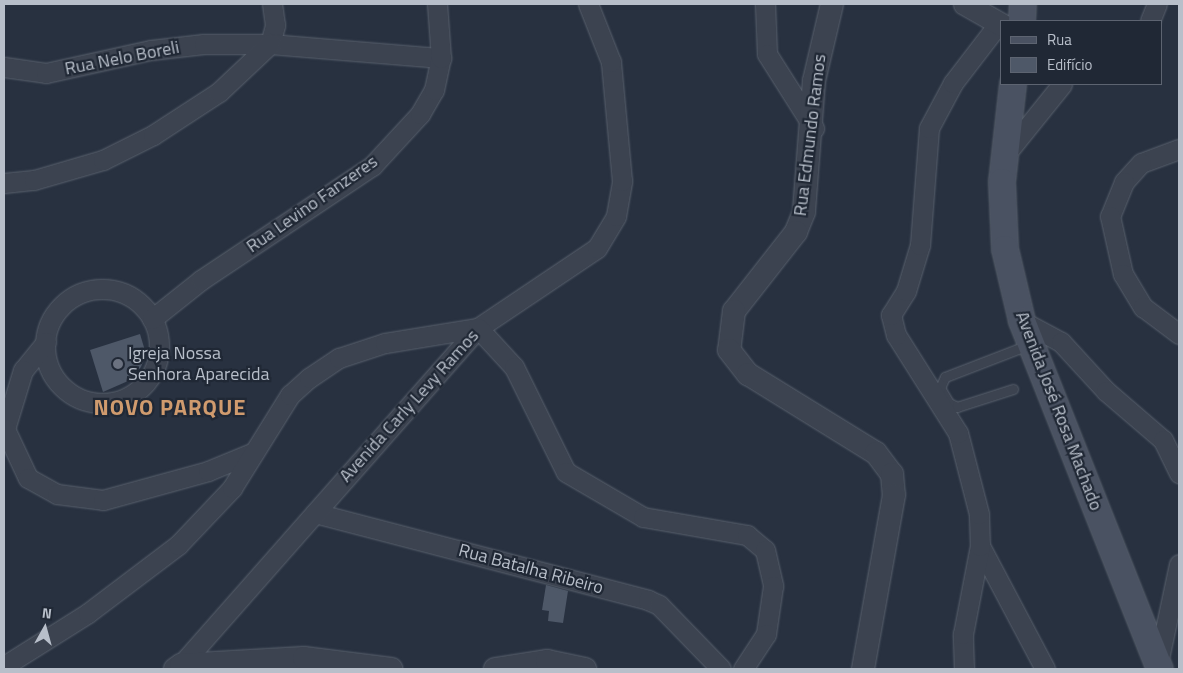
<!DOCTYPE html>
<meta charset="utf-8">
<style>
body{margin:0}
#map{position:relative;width:1183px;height:673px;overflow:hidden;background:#283140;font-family:"Titillium Web",sans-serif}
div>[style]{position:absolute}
.building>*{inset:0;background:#4e5868}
.roads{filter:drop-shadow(0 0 1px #59616d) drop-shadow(0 0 1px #59616d)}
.service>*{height:9px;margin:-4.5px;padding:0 4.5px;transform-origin:4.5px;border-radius:4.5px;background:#3c4350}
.minor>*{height:19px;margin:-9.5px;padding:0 9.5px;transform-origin:9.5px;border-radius:9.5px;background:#3c4350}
.minor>.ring{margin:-9.5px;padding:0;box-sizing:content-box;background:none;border:19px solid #3c4350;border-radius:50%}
.tertiary>*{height:22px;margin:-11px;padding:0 11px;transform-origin:11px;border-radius:11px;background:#3c4350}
.secondary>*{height:26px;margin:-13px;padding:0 13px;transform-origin:13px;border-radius:13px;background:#4a5262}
.dots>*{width:14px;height:14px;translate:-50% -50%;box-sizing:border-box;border:2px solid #202835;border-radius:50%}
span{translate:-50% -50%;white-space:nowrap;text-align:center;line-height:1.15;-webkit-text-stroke:4.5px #202835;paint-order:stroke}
.street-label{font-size:18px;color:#b8bfca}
.poi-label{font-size:18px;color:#b8bfca}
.left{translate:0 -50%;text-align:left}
.district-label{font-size:22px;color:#d09b6e;font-weight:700;letter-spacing:1px}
.frame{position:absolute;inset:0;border:5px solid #b8bfca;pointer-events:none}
.legend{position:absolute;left:1000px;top:20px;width:162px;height:65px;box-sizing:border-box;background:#202835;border:1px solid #5d6471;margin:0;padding:6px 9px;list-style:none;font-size:15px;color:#b8bfca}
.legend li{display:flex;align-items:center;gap:10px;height:25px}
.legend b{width:25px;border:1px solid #5d6471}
.north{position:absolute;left:20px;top:603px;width:50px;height:50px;-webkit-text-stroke:4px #202835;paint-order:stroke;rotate:7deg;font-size:14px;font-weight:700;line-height:20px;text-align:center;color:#b8bfca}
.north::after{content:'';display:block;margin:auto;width:18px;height:22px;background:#b8bfca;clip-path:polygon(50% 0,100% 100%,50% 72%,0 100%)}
</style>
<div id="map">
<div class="building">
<div style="clip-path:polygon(140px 334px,146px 354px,141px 367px,128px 381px,103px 392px,90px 350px)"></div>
<div style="clip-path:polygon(546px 585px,568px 591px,563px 623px,548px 621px,549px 611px,542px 610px)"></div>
</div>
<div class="roads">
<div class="service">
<div style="left:1013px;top:389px;width:59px;rotate:162.2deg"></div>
<div style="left:957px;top:407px;width:9px;rotate:-153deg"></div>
<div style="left:949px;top:403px;width:17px;rotate:-121deg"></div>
<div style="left:940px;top:388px;width:12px;rotate:-66deg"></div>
<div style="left:945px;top:377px;width:89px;rotate:-21.1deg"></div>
</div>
<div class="minor">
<div style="left:765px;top:4px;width:50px;rotate:87.7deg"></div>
<div style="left:767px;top:54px;width:88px;rotate:57.6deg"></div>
<div style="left:1150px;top:21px;width:18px;rotate:-68deg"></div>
<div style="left:270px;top:44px;width:20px;rotate:-75deg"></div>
<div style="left:275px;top:25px;width:21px;rotate:-98deg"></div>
<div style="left:4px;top:67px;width:42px;rotate:8.1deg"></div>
<div style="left:46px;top:73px;width:107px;rotate:-12.4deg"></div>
<div style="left:151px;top:50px;width:53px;rotate:-6.5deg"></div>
<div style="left:204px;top:44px;width:66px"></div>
<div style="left:270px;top:44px;width:172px;rotate:4.7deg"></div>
<div style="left:1179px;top:149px;width:40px;rotate:159.8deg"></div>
<div style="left:1141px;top:163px;width:25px;rotate:132deg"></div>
<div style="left:1124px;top:182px;width:37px;rotate:112deg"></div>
<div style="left:1110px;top:216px;width:59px;rotate:77.4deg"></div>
<div style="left:1123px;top:274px;width:39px;rotate:59deg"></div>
<div style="left:1143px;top:307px;width:45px;rotate:36.9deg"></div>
<div style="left:1005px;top:155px;width:91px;rotate:-51.2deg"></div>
<div style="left:4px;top:183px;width:30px;rotate:-6deg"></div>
<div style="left:34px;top:180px;width:72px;rotate:-16.2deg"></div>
<div style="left:103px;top:160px;width:56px;rotate:-26.6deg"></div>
<div style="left:153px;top:135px;width:79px;rotate:-33.1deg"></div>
<div style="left:219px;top:92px;width:70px;rotate:-43.3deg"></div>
<div class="ring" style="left:45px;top:289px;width:95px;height:95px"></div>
<div style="left:152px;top:319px;width:63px;rotate:-38.5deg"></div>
<div style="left:201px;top:280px;width:206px;rotate:-33.7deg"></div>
<div style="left:372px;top:166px;width:71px;rotate:-47.3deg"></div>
<div style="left:420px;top:114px;width:28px;rotate:-60deg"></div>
<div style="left:434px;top:90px;width:33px;rotate:-78deg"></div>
<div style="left:441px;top:58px;width:54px;rotate:-94.2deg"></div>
<div style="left:1022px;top:321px;width:44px;rotate:28.3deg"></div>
<div style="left:1061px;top:342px;width:67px;rotate:47.4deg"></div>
<div style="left:1106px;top:391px;width:75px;rotate:40.7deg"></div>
<div style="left:1163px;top:440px;width:37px;rotate:64deg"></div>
<div style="left:46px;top:342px;width:36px;rotate:129deg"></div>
<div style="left:23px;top:370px;width:62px;rotate:107deg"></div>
<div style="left:5px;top:429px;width:54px;rotate:64.9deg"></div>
<div style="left:28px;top:478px;width:33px;rotate:29deg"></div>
<div style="left:57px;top:494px;width:46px;rotate:7.4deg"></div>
<div style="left:103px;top:500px;width:109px;rotate:-15.4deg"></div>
<div style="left:208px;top:471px;width:50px;rotate:-22.4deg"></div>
<div style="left:315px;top:513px;width:344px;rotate:14.6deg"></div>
<div style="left:648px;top:600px;width:12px;rotate:24deg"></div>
<div style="left:659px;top:605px;width:89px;rotate:45.9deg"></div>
<div style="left:980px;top:546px;width:139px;rotate:62.1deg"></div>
<div style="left:1158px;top:663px;width:101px;rotate:-78deg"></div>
<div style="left:181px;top:665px;width:449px;rotate:-48.6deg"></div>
<div style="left:478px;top:328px;width:143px;rotate:-33.9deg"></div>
<div style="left:597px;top:248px;width:37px;rotate:-59deg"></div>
<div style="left:616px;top:216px;width:36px;rotate:-80deg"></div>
<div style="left:622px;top:181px;width:120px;rotate:-95.3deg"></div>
<div style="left:611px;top:62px;width:62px;rotate:-111.6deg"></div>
<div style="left:4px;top:666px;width:99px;rotate:-32.2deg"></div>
<div style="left:88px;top:613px;width:113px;rotate:-37.1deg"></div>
<div style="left:178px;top:545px;width:79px;rotate:-46.5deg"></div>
<div style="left:232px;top:488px;width:110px;rotate:-58.1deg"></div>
<div style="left:290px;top:395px;width:25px;rotate:-42deg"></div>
<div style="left:309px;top:378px;width:36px;rotate:-34deg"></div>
<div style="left:339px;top:358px;width:48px;rotate:-18.1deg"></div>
<div style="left:385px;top:343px;width:94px;rotate:-9.2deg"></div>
<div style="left:478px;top:328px;width:53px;rotate:47.3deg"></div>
<div style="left:514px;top:367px;width:117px;rotate:63.7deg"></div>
<div style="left:566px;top:472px;width:89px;rotate:30.3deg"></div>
<div style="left:643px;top:517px;width:106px;rotate:9.8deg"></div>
<div style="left:747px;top:535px;width:23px;rotate:40deg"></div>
<div style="left:765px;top:550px;width:37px;rotate:77deg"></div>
<div style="left:773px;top:586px;width:49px;rotate:98.3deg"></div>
<div style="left:766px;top:634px;width:42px;rotate:123.3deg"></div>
<div style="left:964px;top:669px;width:35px;rotate:-92deg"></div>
<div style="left:963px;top:634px;width:90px;rotate:-79.1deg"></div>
<div style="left:980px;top:546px;width:32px;rotate:-92deg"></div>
<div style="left:979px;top:514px;width:84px;rotate:-104.5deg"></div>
<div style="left:958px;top:433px;width:116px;rotate:-122.3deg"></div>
<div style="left:896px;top:335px;width:21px;rotate:-104deg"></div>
<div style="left:891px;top:315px;width:28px;rotate:-58deg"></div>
<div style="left:906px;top:291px;width:48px;rotate:-73.1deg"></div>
<div style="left:920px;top:245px;width:117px;rotate:-85.6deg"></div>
<div style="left:929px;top:128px;width:51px;rotate:-61.9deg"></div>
<div style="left:953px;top:83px;width:76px;rotate:-52.5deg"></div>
</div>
<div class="tertiary">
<div style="left:832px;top:4px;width:79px;rotate:103.2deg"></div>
<div style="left:814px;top:81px;width:131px;rotate:94.4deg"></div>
<div style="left:804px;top:212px;width:22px;rotate:112deg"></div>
<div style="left:796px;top:232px;width:100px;rotate:128.1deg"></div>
<div style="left:734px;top:311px;width:39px;rotate:97deg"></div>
<div style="left:729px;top:350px;width:31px;rotate:52deg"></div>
<div style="left:748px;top:374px;width:150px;rotate:31.7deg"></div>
<div style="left:876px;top:453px;width:26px;rotate:53deg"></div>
<div style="left:892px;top:474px;width:21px;rotate:85deg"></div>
<div style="left:894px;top:495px;width:177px;rotate:100.1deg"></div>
<div style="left:965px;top:4px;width:43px;rotate:29.6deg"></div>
<div style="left:175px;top:669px;width:7px;rotate:-34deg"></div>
<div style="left:181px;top:665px;width:123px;rotate:-3.3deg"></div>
<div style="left:304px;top:658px;width:88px;rotate:7.2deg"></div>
<div style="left:495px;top:669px;width:53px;rotate:-8.7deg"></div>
<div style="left:547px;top:661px;width:39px;rotate:12deg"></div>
</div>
<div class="secondary">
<div style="left:1022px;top:21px;width:17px;rotate:-87deg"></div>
<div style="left:1013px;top:84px;width:99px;rotate:96.4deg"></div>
<div style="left:1002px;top:182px;width:67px;rotate:87.4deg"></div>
<div style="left:1005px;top:249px;width:74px;rotate:76.7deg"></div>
<div style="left:1022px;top:321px;width:374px;rotate:68.4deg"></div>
</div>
</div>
<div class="dots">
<div style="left:118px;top:364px;background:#6b7280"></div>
</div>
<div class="street-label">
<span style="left:122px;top:58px;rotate:-11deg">Rua Nelo Boreli</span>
<span style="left:810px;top:135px;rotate:-83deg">Rua Edmundo Ramos</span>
<span style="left:312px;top:204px;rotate:-35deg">Rua Levino Fanzeres</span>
<span style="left:409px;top:406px;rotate:-48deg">Avenida Carly Levy Ramos</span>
<span style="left:1059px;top:411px;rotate:69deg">Avenida José Rosa Machado</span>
<span style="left:531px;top:569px;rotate:15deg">Rua Batalha Ribeiro</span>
</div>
<div class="poi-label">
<span class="left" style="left:128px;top:364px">Igreja Nossa<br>Senhora Aparecida</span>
</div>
<div class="district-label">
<span style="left:170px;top:408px">NOVO PARQUE</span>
</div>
<div class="frame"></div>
<ul class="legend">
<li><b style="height:6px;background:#4a5262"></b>Rua</li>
<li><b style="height:14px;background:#4e5868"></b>Edifício</li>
</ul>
<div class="north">N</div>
</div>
